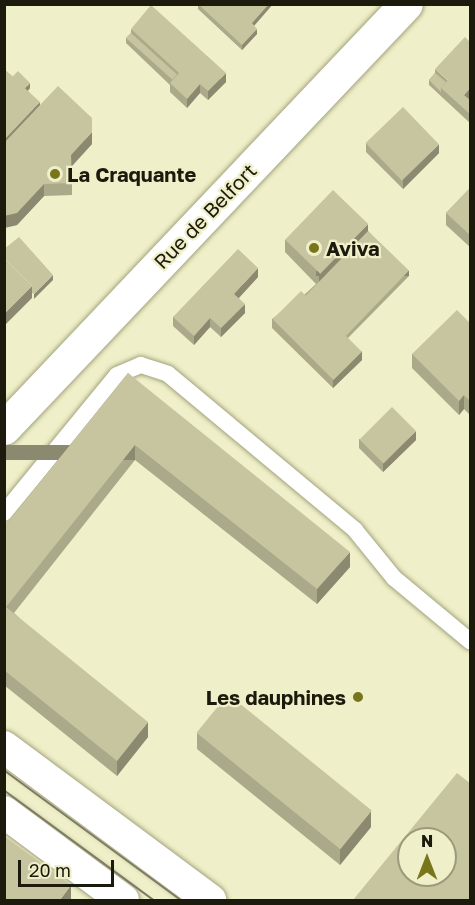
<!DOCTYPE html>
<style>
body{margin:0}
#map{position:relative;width:475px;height:905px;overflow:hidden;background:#efefc9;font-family:"Golos Text",sans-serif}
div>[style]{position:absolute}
.roads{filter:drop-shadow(0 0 2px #a3a37f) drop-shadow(0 0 2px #a3a37f)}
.service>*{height:16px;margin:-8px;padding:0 8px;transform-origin:8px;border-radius:8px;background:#fff}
.minor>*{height:32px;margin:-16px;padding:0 16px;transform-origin:16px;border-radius:16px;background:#fff}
.secondary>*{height:33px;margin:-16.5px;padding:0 16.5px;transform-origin:16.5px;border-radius:16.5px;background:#fff}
.tram>*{height:1.5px;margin:-0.75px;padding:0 0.75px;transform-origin:0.75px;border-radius:0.75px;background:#7d7c63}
.wall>*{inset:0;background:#aaa98a}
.shaded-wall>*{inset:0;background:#8b8a70;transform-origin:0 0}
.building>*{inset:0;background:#c6c5a0;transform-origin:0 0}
.dots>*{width:16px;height:16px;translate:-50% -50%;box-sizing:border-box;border:3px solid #efefc9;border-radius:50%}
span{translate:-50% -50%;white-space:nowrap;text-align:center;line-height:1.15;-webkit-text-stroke:4.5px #efefc9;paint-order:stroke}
.poi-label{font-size:20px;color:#1b1a0c;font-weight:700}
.left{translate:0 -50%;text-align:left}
.right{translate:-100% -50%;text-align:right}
.street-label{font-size:20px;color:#1b1a0c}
.frame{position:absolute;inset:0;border:6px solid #1b1a0c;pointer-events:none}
.north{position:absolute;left:397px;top:827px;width:60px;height:60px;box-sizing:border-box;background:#efefc9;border:2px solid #9a9a7d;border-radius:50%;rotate:0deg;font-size:16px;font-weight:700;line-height:24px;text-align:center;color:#1b1a0c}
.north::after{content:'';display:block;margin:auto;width:21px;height:27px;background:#79751a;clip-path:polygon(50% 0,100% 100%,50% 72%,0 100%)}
.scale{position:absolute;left:18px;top:860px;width:96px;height:27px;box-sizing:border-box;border:3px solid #1b1a0c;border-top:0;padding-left:8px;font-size:18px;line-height:21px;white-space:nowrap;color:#1b1a0c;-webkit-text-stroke:4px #efefc9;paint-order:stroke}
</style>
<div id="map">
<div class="roads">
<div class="service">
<div style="left:4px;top:513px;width:178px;rotate:-50.7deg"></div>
<div style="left:117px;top:375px;width:26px;rotate:-23deg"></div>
<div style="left:141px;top:365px;width:28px;rotate:18deg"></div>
<div style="left:168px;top:374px;width:244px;rotate:39.8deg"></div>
<div style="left:355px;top:530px;width:62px;rotate:50.9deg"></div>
<div style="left:394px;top:578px;width:99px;rotate:39.7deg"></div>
</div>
<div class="minor">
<div style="left:4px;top:747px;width:257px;rotate:36.6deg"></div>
<div style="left:4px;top:812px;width:148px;rotate:36.5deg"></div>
</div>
<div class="secondary">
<div style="left:4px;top:428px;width:584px;rotate:-46.53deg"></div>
</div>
</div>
<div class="tram">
<div style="left:4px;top:770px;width:220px;rotate:36.3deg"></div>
<div style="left:4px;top:790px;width:186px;rotate:36.3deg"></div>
</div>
<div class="wall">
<div style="clip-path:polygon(198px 4px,273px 4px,254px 26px,257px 34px,242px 50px,198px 9px)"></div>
<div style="clip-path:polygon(131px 29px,226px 82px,208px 100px,200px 93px,187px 108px,170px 92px,170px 85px,126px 43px,126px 38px,131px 33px)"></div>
<div style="clip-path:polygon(4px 69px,13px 77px,30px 88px,28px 91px,40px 106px,92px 144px,72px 166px,72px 195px,44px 196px,17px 225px,4px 228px)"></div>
<div style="clip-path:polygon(435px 69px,471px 101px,471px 124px,429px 85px,429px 80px,435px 73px)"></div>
<div style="clip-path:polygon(366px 143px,439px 153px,403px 189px,366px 152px)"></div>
<div style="clip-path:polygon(471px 187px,471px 248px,446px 225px,446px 213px)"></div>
<div style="clip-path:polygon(368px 231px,409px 276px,348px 338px,362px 360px,333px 388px,272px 328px,272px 319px,304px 295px,316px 284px,285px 252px,285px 240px)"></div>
<div style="clip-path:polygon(258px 277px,239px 298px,245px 313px,221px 337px,210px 327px,194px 345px,173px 326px,173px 317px)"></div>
<div style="clip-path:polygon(471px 324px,471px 416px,464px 409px,459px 415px,412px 368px,412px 354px)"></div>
<div style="clip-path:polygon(128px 373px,350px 567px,317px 604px,135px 460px,14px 613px,148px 737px,117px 776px,4px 685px,4px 527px)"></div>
<div style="clip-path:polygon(359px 439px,416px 440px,383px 472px,359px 448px)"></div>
<div style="clip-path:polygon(197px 733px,371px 827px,340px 865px,197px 749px)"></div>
</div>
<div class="shaded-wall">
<div style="clip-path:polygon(269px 4px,273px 4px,252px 28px,252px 23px)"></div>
<div style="clip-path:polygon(257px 29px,257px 34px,242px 50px,242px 45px)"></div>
<div style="clip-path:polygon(226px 73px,226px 82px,208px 100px,208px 91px)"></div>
<div style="clip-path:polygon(30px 83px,30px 88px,20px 99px,20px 94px)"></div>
<div style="clip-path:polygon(200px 84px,200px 93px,187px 108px,187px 99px)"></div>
<div style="clip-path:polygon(471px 87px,471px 96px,464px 104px,464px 95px)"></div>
<div style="clip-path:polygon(40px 102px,40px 117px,4px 155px,4px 140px)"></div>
<div style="clip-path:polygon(92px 132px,92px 144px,71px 167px,71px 155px)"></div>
<div style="clip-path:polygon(439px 144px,439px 153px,403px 189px,403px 180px)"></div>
<div style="clip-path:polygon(44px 184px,44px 196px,17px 225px,4px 228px,4px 216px)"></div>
<div style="clip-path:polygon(368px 224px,368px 236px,319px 286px,319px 274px)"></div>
<div style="clip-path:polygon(258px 268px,258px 277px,234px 303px,234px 294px)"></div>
<div style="left:409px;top:271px;width:5px;height:93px;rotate:90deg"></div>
<div style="clip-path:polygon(53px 275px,53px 280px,34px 299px,34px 294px)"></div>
<div style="clip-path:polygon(32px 286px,32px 298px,4px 326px,4px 314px)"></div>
<div style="clip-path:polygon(245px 304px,245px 313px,221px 337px,221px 328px)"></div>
<div style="clip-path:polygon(210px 318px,210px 327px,194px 345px,194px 336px)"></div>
<div style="clip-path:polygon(362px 351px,362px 360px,333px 388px,333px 379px)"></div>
<div style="clip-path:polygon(464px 395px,464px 409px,459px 415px,459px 401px)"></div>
<div style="clip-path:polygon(416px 431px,416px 440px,383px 472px,383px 463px)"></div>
<div style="left:135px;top:445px;width:15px;height:207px;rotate:90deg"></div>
<div style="clip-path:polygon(350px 552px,350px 567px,317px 604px,317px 589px)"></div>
<div style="clip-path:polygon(148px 722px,148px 737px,117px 776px,117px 761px)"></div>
<div style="clip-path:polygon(371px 811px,371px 827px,340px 865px,340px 849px)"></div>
<div style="clip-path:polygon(71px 885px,71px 900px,60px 900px)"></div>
</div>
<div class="building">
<div style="clip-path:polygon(198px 4px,269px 4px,252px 23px,257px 29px,242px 45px)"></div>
<div style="clip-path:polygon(151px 5px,226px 73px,208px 91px,200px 84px,187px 99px,170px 83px,179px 73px,131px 29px)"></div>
<div style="left:131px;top:33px;width:62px;height:7px;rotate:42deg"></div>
<div style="clip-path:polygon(465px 37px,471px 43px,471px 87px,464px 95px,471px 101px,471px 115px,441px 88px,448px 80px,435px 69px)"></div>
<div style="clip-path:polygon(4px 69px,40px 102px,4px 140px)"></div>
<div style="left:18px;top:71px;width:17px;height:8px;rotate:45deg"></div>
<div style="clip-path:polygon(435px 73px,446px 82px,441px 88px,441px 92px,429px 80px)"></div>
<div style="clip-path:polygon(58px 86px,92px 118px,92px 132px,71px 155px,72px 183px,44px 184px,17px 213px,4px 216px,4px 143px)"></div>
<div style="left:403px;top:107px;width:52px;height:52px;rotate:46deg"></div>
<div style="clip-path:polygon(471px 187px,471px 236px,446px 213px)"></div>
<div style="left:333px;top:190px;width:49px;height:69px;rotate:44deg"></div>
<div style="left:368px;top:231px;width:57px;height:91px;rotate:44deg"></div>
<div style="clip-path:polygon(19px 237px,53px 275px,34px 294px,32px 293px,32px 286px,4px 258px,4px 249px)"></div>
<div style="clip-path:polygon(238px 249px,258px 268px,234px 294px,245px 304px,221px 328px,210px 318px,194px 336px,173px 317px)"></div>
<div style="clip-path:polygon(4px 258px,32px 286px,4px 314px)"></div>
<div style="left:301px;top:291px;width:86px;height:40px;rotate:45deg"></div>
<div style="clip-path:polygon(457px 310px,471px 324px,471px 402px,464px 395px,459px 401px,412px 354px)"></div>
<div style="clip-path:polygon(128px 373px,350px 552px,317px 589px,135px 445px,6px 607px,148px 722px,117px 761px,4px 670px,4px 527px)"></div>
<div style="left:392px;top:407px;width:34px;height:46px;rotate:45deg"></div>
<div style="left:228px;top:694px;width:185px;height:50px;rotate:39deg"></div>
<div style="clip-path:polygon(evenodd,457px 773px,471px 784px,471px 900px,353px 900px,457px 773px,409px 839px,445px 839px,445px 875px,409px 875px,409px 839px)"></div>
<div style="clip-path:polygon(4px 836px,71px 885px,60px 900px,4px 900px)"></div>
</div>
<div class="dots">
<div style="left:55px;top:174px;background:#79751a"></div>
<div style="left:314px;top:248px;background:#79751a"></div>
<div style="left:358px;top:697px;background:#79751a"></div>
</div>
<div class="poi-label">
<span class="left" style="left:67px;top:174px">La Craquante</span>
<span class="left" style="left:326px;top:248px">Aviva</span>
<span class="right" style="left:346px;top:697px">Les dauphines</span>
</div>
<div class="street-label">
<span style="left:205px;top:216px;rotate:-46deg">Rue de Belfort</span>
</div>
<div class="frame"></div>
<div class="north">N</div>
<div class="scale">20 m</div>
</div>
